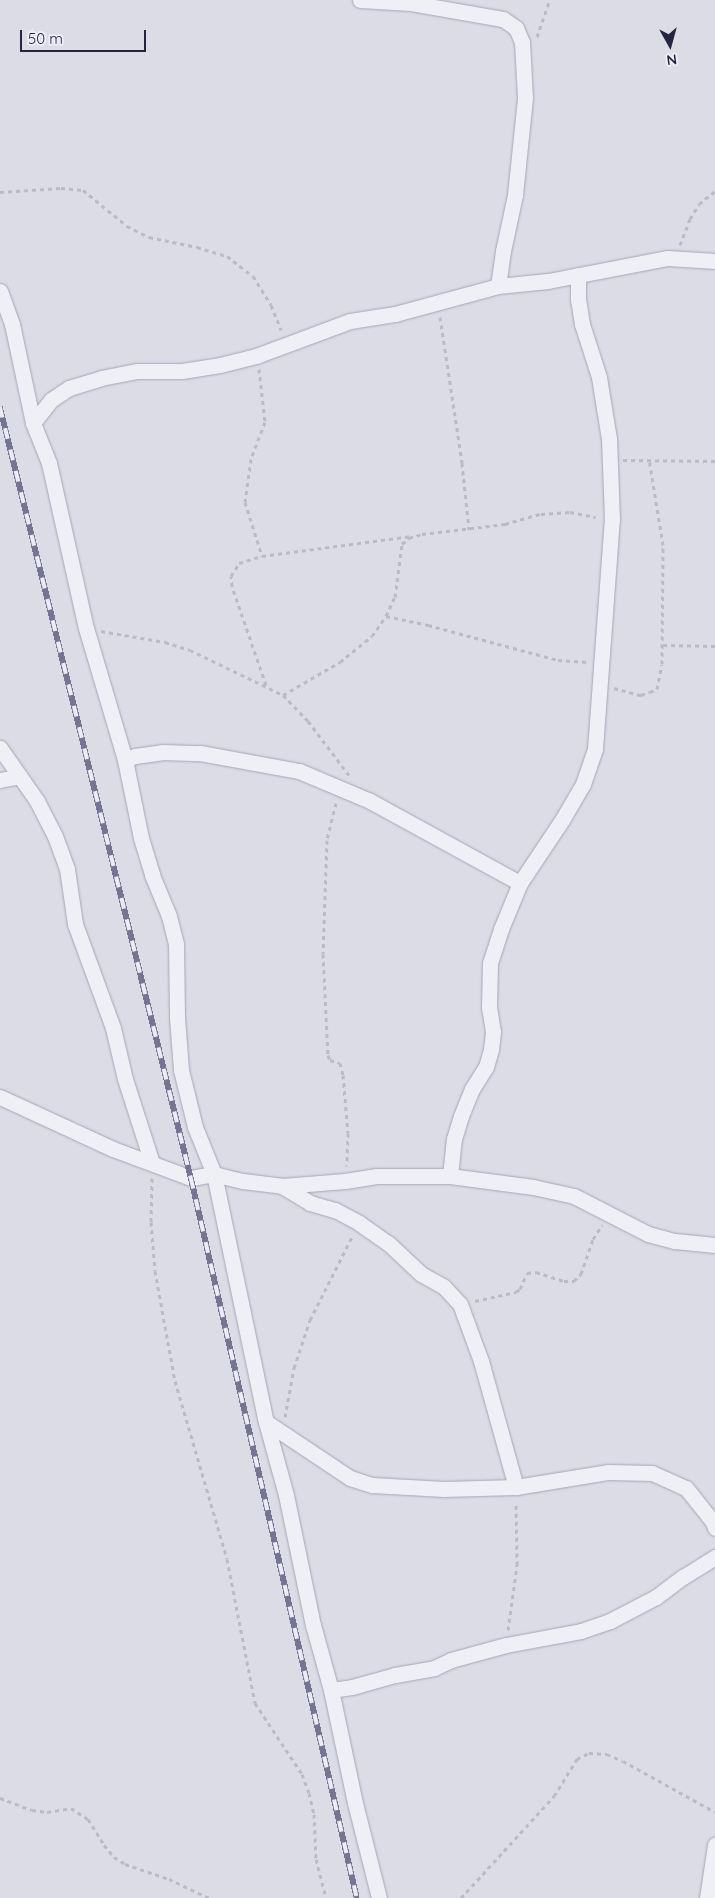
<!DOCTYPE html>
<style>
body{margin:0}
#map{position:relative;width:715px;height:1898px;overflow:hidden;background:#dcdce7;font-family:Quicksand,sans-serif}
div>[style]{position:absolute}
.path>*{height:3px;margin-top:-1.5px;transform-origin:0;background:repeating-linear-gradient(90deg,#bbbac6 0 4px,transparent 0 8px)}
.roads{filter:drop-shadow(0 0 1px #a5a5b5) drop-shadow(0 0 1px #a5a5b5)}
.minor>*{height:15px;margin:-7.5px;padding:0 7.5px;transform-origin:7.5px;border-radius:7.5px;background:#efeff6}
.rail>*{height:5.5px;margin-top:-2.75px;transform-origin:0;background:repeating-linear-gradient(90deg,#ebecf5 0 11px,#757592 0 22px);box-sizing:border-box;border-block:1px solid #757592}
span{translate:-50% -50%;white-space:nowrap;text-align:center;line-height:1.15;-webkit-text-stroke:4px #ebecf5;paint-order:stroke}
.north{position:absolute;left:645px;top:20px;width:50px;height:50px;-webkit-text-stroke:4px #ebecf5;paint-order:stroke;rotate:173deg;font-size:14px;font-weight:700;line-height:20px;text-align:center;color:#26253f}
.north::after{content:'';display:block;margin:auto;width:18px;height:22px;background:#26253f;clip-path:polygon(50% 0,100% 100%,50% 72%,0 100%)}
.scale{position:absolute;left:20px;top:30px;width:126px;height:22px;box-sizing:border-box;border:2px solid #26253f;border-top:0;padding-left:6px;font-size:15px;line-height:18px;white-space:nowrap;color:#26253f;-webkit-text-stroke:4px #ebecf5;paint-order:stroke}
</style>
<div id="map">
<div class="path">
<div style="left:537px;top:37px;width:39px;rotate:-71deg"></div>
<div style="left:0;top:192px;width:61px;rotate:-3.8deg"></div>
<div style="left:61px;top:188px;width:22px;rotate:5deg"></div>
<div style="left:83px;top:190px;width:57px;rotate:39.3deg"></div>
<div style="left:127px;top:226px;width:25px;rotate:27deg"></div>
<div style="left:149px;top:237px;width:49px;rotate:11.8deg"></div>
<div style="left:197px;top:247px;width:31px;rotate:17deg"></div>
<div style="left:227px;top:256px;width:33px;rotate:38deg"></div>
<div style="left:253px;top:276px;width:34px;rotate:58deg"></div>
<div style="left:271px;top:305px;width:27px;rotate:68deg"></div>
<div style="left:680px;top:245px;width:28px;rotate:-69deg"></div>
<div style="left:690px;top:219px;width:17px;rotate:-59deg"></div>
<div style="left:699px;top:204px;width:21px;rotate:-39deg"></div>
<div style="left:440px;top:317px;width:148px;rotate:81.4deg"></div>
<div style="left:462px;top:463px;width:67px;rotate:84deg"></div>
<div style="left:259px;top:369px;width:53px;rotate:83.5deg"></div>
<div style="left:265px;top:422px;width:40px;rotate:111deg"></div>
<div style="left:251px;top:459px;width:43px;rotate:97.9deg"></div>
<div style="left:245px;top:502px;width:57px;rotate:72.5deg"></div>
<div style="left:623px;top:460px;width:92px;rotate:0.6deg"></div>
<div style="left:386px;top:616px;width:43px;rotate:12.1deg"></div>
<div style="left:428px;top:625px;width:135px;rotate:15.1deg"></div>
<div style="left:558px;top:660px;width:29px;rotate:4deg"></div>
<div style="left:101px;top:631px;width:65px;rotate:9.8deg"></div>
<div style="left:165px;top:642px;width:26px;rotate:18deg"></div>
<div style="left:190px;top:650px;width:103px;rotate:25.8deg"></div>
<div style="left:283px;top:695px;width:36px;rotate:46deg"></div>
<div style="left:308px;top:721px;width:68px;rotate:52.8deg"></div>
<div style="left:663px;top:645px;width:52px;rotate:1.1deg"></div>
<div style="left:266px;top:685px;width:105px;rotate:-109deg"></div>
<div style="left:232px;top:586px;width:10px;rotate:-96deg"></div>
<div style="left:231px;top:576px;width:15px;rotate:-58deg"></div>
<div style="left:239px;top:563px;width:24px;rotate:-17deg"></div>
<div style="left:262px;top:556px;width:151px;rotate:-7.6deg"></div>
<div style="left:614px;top:688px;width:28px;rotate:15deg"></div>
<div style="left:641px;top:695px;width:9px;rotate:-18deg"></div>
<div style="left:650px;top:692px;width:8px;rotate:-23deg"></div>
<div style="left:657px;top:689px;width:25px;rotate:-79deg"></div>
<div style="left:662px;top:664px;width:119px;rotate:-89.5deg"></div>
<div style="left:663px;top:545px;width:87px;rotate:-99.2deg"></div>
<div style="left:283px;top:695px;width:66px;rotate:-30.1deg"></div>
<div style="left:340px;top:662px;width:41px;rotate:-39.1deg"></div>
<div style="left:372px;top:636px;width:24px;rotate:-55deg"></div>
<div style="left:386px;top:616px;width:21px;rotate:-65deg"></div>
<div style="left:395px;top:597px;width:53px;rotate:-82.5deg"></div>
<div style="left:402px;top:544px;width:9px;rotate:-41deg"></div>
<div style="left:409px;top:538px;width:14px;rotate:-17deg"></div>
<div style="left:422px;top:534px;width:84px;rotate:-6.9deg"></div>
<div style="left:505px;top:524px;width:37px;rotate:-16deg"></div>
<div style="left:541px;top:514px;width:29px;rotate:-4deg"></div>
<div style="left:570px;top:512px;width:26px;rotate:11deg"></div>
<div style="left:336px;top:803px;width:38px;rotate:104deg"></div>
<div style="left:327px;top:840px;width:114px;rotate:92deg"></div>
<div style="left:323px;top:954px;width:101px;rotate:87.2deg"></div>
<div style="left:328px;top:1055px;width:5px;rotate:68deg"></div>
<div style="left:330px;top:1060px;width:10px;rotate:17deg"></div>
<div style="left:340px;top:1063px;width:12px;rotate:76deg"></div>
<div style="left:343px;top:1075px;width:58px;rotate:85.1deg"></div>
<div style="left:348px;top:1133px;width:33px;rotate:92deg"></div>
<div style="left:152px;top:1178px;width:44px;rotate:91.3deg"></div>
<div style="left:151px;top:1222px;width:49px;rotate:85.3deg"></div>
<div style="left:155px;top:1271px;width:112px;rotate:79.7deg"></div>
<div style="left:175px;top:1381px;width:185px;rotate:73.7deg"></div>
<div style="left:227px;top:1559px;width:147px;rotate:79deg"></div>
<div style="left:255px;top:1703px;width:85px;rotate:56.5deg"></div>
<div style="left:302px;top:1774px;width:20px;rotate:70deg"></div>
<div style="left:309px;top:1793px;width:22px;rotate:77deg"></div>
<div style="left:314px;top:1814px;width:45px;rotate:87.5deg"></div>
<div style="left:316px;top:1859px;width:40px;rotate:75.6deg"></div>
<div style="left:475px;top:1301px;width:42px;rotate:-12.4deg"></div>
<div style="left:516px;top:1292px;width:5px;rotate:-37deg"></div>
<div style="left:520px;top:1289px;width:17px;rotate:-66deg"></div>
<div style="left:527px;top:1273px;width:9px;rotate:-6deg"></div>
<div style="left:536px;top:1272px;width:29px;rotate:18deg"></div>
<div style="left:564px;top:1281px;width:10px"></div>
<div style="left:574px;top:1281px;width:10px;rotate:-45deg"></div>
<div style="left:581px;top:1274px;width:37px;rotate:-71deg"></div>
<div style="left:593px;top:1239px;width:17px;rotate:-57deg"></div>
<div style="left:285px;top:1417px;width:50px;rotate:-79.6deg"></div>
<div style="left:294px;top:1368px;width:51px;rotate:-71.6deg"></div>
<div style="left:310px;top:1320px;width:93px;rotate:-63.2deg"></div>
<div style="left:508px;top:1630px;width:66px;rotate:-82.1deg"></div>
<div style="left:517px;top:1565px;width:63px;rotate:-90.9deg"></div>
<div style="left:0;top:1798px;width:34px;rotate:21deg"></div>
<div style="left:32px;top:1810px;width:15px;rotate:8deg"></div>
<div style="left:47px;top:1812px;width:24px;rotate:-9deg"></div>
<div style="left:71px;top:1808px;width:20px;rotate:33deg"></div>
<div style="left:88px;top:1819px;width:31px;rotate:58deg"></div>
<div style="left:104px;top:1845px;width:16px;rotate:50deg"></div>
<div style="left:114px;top:1857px;width:13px;rotate:32deg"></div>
<div style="left:125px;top:1864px;width:46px;rotate:18.8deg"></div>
<div style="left:169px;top:1879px;width:44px;rotate:25.4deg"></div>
<div style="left:461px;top:1898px;width:138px;rotate:-47.6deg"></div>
<div style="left:554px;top:1796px;width:44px;rotate:-58.1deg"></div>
<div style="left:577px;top:1759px;width:13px;rotate:-27deg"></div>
<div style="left:589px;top:1753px;width:18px;rotate:3deg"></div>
<div style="left:607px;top:1754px;width:17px;rotate:24deg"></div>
<div style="left:623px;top:1761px;width:105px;rotate:29deg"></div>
</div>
<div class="roads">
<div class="minor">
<div style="left:360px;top:0;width:51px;rotate:3.4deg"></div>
<div style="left:411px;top:3px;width:93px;rotate:9.9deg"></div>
<div style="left:503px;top:19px;width:16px;rotate:35deg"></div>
<div style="left:516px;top:28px;width:15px;rotate:67deg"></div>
<div style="left:522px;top:42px;width:56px;rotate:86.9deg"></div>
<div style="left:525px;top:98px;width:98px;rotate:95.9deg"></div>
<div style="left:515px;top:195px;width:57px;rotate:102.1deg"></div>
<div style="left:503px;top:251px;width:35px;rotate:98deg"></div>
<div style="left:0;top:291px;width:35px;rotate:70deg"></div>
<div style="left:12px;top:324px;width:101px;rotate:78deg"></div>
<div style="left:33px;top:423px;width:43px;rotate:68.2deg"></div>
<div style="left:49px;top:463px;width:169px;rotate:77.4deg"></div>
<div style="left:86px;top:628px;width:138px;rotate:73.5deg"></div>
<div style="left:125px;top:760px;width:80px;rotate:78.4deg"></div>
<div style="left:141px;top:838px;width:39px;rotate:73deg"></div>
<div style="left:152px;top:875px;width:44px;rotate:67.5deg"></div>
<div style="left:169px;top:916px;width:29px;rotate:76deg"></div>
<div style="left:176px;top:944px;width:73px;rotate:89.2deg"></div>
<div style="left:177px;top:1017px;width:53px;rotate:85.7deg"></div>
<div style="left:181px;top:1070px;width:59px;rotate:76.2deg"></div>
<div style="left:195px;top:1127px;width:51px;rotate:68deg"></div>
<div style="left:214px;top:1174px;width:253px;rotate:78.2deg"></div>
<div style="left:266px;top:1422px;width:76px;rotate:74.7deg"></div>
<div style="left:286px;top:1495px;width:133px;rotate:78.3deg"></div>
<div style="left:313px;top:1625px;width:67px;rotate:74.5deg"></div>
<div style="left:331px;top:1690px;width:116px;rotate:78deg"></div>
<div style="left:355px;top:1803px;width:98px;rotate:75.8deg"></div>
<div style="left:33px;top:423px;width:29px;rotate:-52deg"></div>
<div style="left:51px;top:400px;width:22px;rotate:-34deg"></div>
<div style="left:69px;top:388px;width:34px;rotate:-17deg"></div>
<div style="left:101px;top:378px;width:37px;rotate:-11deg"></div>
<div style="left:137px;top:371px;width:45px"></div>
<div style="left:182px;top:371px;width:38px;rotate:-9deg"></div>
<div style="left:220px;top:365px;width:37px;rotate:-14deg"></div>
<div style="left:256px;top:356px;width:100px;rotate:-20.4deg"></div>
<div style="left:350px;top:321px;width:46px;rotate:-8.8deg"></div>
<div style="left:395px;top:314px;width:107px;rotate:-15.2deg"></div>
<div style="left:498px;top:286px;width:50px;rotate:-5.7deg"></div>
<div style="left:548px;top:281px;width:122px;rotate:-10.9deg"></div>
<div style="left:668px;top:258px;width:47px;rotate:3.7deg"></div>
<div style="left:0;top:748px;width:65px;rotate:55.1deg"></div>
<div style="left:37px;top:801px;width:39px;rotate:63deg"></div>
<div style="left:55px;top:836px;width:35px;rotate:70deg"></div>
<div style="left:67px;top:869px;width:56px;rotate:81.7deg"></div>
<div style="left:75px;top:924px;width:111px;rotate:69.9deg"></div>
<div style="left:113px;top:1028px;width:52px;rotate:76.8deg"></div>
<div style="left:125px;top:1079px;width:88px;rotate:72.2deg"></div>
<div style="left:125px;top:760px;width:11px;rotate:-22deg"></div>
<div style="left:135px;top:756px;width:27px;rotate:-8deg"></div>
<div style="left:162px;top:752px;width:38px;rotate:2deg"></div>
<div style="left:200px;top:753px;width:101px;rotate:10.3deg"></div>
<div style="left:299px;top:771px;width:77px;rotate:22.9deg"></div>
<div style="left:370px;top:801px;width:171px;rotate:28.7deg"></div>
<div style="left:0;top:780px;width:20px;rotate:-11deg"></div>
<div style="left:0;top:1097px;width:124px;rotate:24.7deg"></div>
<div style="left:113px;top:1149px;width:83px;rotate:20.4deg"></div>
<div style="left:191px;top:1178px;width:23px;rotate:-10deg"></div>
<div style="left:214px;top:1174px;width:30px;rotate:14deg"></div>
<div style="left:243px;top:1181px;width:39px;rotate:7deg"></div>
<div style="left:282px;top:1186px;width:63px;rotate:-4.5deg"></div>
<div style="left:345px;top:1181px;width:32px;rotate:-9deg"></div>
<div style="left:377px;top:1176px;width:73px"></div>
<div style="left:450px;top:1176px;width:84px;rotate:7.5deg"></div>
<div style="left:533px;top:1187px;width:42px;rotate:12.4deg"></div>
<div style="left:574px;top:1196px;width:83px;rotate:27.2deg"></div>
<div style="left:648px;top:1234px;width:28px;rotate:15deg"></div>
<div style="left:675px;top:1241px;width:40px;rotate:5.7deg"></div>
<div style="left:450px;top:1176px;width:37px;rotate:-84deg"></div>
<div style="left:454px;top:1139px;width:24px;rotate:-73deg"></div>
<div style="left:461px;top:1116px;width:29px;rotate:-68deg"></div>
<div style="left:472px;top:1089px;width:26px;rotate:-58deg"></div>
<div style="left:486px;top:1067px;width:19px;rotate:-74deg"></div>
<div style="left:491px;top:1049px;width:17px;rotate:-83deg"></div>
<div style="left:493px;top:1032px;width:24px;rotate:-99deg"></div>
<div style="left:489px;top:1008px;width:45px;rotate:-88.7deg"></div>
<div style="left:490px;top:963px;width:36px;rotate:-72deg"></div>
<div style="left:501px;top:929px;width:50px;rotate:-67.6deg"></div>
<div style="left:520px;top:883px;width:76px;rotate:-56.3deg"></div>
<div style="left:562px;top:820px;width:42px;rotate:-59.7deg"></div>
<div style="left:583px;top:784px;width:37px;rotate:-71deg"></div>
<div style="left:595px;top:749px;width:230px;rotate:-85.8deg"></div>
<div style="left:612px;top:520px;width:81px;rotate:-92.1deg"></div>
<div style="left:609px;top:439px;width:63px;rotate:-99.2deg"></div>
<div style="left:599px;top:377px;width:56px;rotate:-107.8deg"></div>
<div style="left:582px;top:324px;width:24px;rotate:-99deg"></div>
<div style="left:578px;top:300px;width:25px;rotate:-90deg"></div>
<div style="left:282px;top:1186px;width:33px;rotate:31deg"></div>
<div style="left:310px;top:1203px;width:26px;rotate:16deg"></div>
<div style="left:335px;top:1210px;width:27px;rotate:28deg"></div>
<div style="left:359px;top:1223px;width:35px;rotate:35deg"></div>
<div style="left:388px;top:1243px;width:45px;rotate:43.2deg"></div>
<div style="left:421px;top:1274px;width:26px;rotate:29deg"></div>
<div style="left:444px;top:1287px;width:23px;rotate:47deg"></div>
<div style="left:460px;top:1304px;width:61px;rotate:69.8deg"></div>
<div style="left:481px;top:1361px;width:131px;rotate:74.5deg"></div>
<div style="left:266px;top:1422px;width:101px;rotate:33.7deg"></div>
<div style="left:350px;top:1478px;width:23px;rotate:18deg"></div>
<div style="left:372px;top:1485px;width:72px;rotate:3.2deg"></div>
<div style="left:444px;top:1489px;width:72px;rotate:-1.6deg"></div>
<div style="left:516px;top:1487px;width:94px;rotate:-9.2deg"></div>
<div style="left:609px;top:1472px;width:43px;rotate:1.3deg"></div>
<div style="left:652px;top:1473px;width:37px;rotate:24deg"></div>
<div style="left:686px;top:1488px;width:43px;rotate:51.5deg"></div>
<div style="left:713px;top:1522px;width:6px;rotate:72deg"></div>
<div style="left:331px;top:1690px;width:21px;rotate:-8deg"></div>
<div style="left:352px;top:1687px;width:45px;rotate:-15.6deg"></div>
<div style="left:395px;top:1675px;width:40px;rotate:-10deg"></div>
<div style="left:434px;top:1668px;width:19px;rotate:-25deg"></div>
<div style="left:451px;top:1660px;width:57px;rotate:-15.3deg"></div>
<div style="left:506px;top:1645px;width:76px;rotate:-10.6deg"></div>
<div style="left:581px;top:1631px;width:31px;rotate:-19deg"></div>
<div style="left:610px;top:1621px;width:52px;rotate:-27.6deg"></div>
<div style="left:656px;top:1597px;width:34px;rotate:-37deg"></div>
<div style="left:683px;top:1577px;width:38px;rotate:-32deg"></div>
<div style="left:707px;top:1898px;width:54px;rotate:-81.4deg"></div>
</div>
</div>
<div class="rail">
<div style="left:0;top:407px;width:794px;rotate:76.09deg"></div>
<div style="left:191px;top:1178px;width:739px;rotate:77.02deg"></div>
</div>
<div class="north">N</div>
<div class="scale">50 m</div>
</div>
